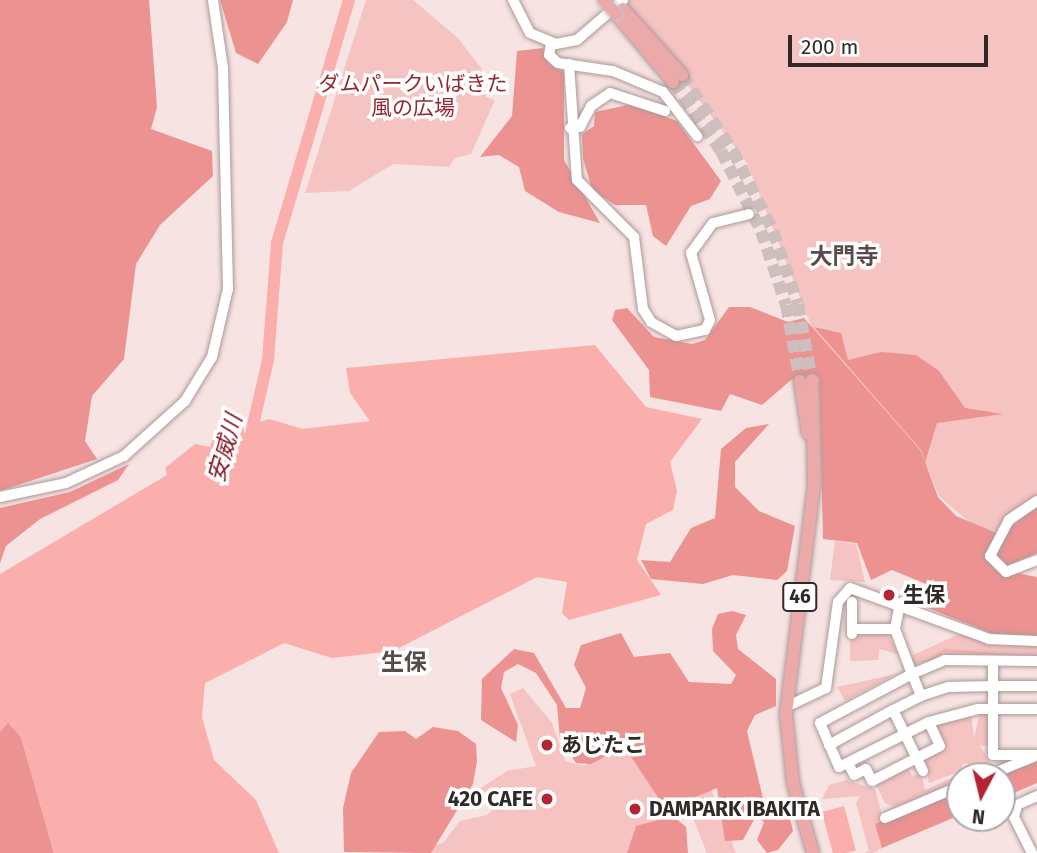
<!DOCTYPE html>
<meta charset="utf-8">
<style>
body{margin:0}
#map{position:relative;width:1037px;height:853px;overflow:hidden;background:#f6e3e2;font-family:"Fira Sans","Noto Sans JP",sans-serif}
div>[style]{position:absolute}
.green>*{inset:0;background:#f5c3c1}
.forest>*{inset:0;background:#ec9291}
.water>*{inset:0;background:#faafad;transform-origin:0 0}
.stream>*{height:2px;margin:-1px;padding:0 1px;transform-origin:1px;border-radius:1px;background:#faafad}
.river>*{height:12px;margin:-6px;padding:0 6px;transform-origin:6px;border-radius:6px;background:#faafad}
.major-tunnel>*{height:12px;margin-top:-6px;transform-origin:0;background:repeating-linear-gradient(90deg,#cebebd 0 12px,transparent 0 18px)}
.roads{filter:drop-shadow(0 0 2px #ab9999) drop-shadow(0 0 2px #ab9999)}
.minor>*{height:10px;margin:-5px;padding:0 5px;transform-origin:5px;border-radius:5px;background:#fff}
.major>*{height:12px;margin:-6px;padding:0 6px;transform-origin:6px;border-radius:6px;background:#eca9a9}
.bridges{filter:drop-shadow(0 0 2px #c9c7c7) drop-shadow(0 0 2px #c9c7c7)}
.major-bridge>*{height:12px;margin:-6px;padding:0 6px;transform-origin:6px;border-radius:6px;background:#eca9a9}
.dots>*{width:19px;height:19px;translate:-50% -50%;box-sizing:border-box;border:4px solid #fff;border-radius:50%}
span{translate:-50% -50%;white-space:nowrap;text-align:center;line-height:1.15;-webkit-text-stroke:7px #fff;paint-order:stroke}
.shield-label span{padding:2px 5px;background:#fff;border:2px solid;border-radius:5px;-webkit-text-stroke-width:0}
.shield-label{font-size:19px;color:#302928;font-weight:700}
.park-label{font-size:21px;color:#912830}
.poi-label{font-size:21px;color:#302928;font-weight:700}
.left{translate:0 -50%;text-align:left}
.right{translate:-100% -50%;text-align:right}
.neighbourhood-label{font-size:23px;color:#5a4b4a;font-weight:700}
.water-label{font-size:23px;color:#7f1421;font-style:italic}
.north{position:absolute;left:946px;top:762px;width:70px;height:70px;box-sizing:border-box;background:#fff;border:2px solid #aca9a9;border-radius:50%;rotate:187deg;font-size:19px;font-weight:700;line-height:28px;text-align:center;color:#302928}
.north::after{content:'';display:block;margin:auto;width:24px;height:32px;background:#b52335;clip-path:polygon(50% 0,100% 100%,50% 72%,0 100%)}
.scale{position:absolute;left:788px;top:35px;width:200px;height:32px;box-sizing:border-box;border:4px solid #302928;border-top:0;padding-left:9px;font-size:21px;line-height:24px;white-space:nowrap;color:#302928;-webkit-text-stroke:5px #fff;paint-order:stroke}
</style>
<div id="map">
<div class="green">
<div style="clip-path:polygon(366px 0,413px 0,458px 38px,481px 68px,486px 97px,495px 100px,471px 154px,455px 158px,449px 167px,393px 164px,349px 191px,305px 193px)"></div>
<div style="clip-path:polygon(623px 0,1037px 0,1037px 497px,998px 532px,973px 525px,939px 496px,921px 451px,815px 335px,747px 163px)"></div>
<div style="clip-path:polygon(835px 541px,856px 544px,865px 582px,830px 580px)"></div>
<div style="clip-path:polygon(857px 632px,887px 632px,898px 654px,879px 649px,878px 660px,850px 661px,850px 637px)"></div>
<div style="clip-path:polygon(961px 633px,991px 645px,1037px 646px,1037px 657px,944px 658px,912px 665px,909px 657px)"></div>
<div style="clip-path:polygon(896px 674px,845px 701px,837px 687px)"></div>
<div style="clip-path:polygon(523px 688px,552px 723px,565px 761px,584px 766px,621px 748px,637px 755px,661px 795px,710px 787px,736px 853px,707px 853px,691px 813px,667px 813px,650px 853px,407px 853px,443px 843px,460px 821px,487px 815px,502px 800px,479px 789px,507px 771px,536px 766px,510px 694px)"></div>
<div style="clip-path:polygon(980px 713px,990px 713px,991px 745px,980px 746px,991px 763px,963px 764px,961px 771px,929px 783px,925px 759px,944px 748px,933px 723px,971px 715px,974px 738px)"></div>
<div style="clip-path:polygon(1001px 758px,1026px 759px,981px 776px,960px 776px,960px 784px,896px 808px,885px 803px,876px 784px,908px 767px,912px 776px,921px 773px,925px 790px,958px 775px,1000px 766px)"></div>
<div style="clip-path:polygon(846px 780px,875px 789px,890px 844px,873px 853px,864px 853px,869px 851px,856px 803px,860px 796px,822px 799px,829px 785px)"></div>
</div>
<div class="forest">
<div style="clip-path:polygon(0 0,149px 0,157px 107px,151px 129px,212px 151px,213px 176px,160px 225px,136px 264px,124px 359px,92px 396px,85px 441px,97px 459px,0 491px)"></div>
<div style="clip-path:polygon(220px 0,293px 0,287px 22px,258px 64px,236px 53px)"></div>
<div style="clip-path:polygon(543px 48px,549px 64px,564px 72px,564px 160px,600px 223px,559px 212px,525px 191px,519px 167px,499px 155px,480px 157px,512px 116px,517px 51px)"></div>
<div style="clip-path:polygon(632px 104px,677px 121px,721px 181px,710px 199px,691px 206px,666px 246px,653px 236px,646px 205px,615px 205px,592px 190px,583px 158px,582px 134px,594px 126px,595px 112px)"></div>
<div style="clip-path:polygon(729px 307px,750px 307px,788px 322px,804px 318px,921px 451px,938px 497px,956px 516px,997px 533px,988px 556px,994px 569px,1037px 577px,1037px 636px,993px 634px,918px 604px,926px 584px,892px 570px,871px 580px,857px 543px,823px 539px,819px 377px,791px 380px,762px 405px,730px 394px,721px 411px,650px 397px,649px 370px,612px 320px,615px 310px,627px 308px,654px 337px,692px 344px,705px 340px)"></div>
<div style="clip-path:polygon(814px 327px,841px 333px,848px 360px,881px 352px,916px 355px,939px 371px,965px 408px,1003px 414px,937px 423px,925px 463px,922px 451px)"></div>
<div style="clip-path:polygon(769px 424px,735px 462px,735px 487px,759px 511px,795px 526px,787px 571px,777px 580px,733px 575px,703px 584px,651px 579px,641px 560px,670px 562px,691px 528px,715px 518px,721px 449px,746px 428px)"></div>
<div style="clip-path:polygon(129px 464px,118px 480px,40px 519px,6px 546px,0 563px,0 508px,70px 492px)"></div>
<div style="clip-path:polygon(1037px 505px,1037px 553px,1006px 566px,995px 557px,1001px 536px)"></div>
<div style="clip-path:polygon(732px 611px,746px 615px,736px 635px,738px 649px,776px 679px,776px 706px,755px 715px,747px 731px,765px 807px,789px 814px,793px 831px,778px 850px,767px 853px,757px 840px,764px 822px,756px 816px,743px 840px,725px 841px,717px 788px,677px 805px,661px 802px,624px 746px,591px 764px,576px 763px,560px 739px,557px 705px,536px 673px,518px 664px,504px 672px,501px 688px,518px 725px,516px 742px,481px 720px,482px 679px,514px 649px,534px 653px,566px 708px,580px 708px,586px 688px,574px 665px,581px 645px,621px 633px,634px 657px,670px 653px,689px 682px,731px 684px,736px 675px,713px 651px,712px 629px,718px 614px)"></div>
<div style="clip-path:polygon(8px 722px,21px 737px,54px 853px,0 853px,0 732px)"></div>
<div style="clip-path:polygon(433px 727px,458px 731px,476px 744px,477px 761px,473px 784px,431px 853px,344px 852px,343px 808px,351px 773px,379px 732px,405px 731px,416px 739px)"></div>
<div style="clip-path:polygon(1037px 762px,1037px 783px,1002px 798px,1002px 776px,995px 776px)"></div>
<div style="clip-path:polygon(960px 790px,960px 815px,882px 848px,875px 824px)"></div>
<div style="clip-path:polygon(673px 816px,686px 827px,688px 853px,627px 853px,636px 826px)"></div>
</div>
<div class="water">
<div style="clip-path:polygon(595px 345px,646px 407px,702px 419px,670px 462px,677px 491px,673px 510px,646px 524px,637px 560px,661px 595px,569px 620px,562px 613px,567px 582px,537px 577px,393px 651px,332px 658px,284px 643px,205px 683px,202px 717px,214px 760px,256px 800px,279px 853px,54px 853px,21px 737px,8px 723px,0 732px,0 574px,167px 475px,165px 468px,195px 444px,210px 447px,215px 434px,243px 426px,245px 435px,257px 432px,256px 423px,269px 419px,303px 429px,370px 421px,350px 393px,346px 368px)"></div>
<div style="left:844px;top:806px;width:46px;height:23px;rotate:75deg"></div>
</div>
<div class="stream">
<div style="left:928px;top:661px;width:20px;rotate:-33deg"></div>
<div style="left:945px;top:650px;width:76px;rotate:4.5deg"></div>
</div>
<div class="river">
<div style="left:248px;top:447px;width:89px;rotate:-77.1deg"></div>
<div style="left:268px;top:360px;width:117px;rotate:-85.6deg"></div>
<div style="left:277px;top:243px;width:253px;rotate:-73.5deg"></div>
</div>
<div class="major-tunnel">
<div style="left:682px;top:75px;width:92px;rotate:56.1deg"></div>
<div style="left:733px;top:151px;width:89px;rotate:63.4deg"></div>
<div style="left:773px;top:231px;width:77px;rotate:71.1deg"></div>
<div style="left:798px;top:304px;width:77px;rotate:79.6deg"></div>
<div style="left:673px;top:82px;width:84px;rotate:55.2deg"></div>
<div style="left:721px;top:151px;width:89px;rotate:63.4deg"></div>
<div style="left:761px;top:231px;width:78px;rotate:71.3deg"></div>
<div style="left:786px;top:305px;width:77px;rotate:79.6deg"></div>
</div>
<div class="roads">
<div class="minor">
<div style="left:513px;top:0;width:37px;rotate:63deg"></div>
<div style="left:530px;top:33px;width:28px;rotate:23deg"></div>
<div style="left:556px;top:44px;width:21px;rotate:-11deg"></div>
<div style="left:577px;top:40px;width:61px;rotate:-41deg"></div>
<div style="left:551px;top:44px;width:11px;rotate:100deg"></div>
<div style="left:549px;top:55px;width:12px;rotate:42deg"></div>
<div style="left:558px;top:63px;width:56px;rotate:8.3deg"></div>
<div style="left:613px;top:71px;width:54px;rotate:22.8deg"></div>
<div style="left:663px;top:92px;width:56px;rotate:52.3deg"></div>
<div style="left:569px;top:64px;width:116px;rotate:86.1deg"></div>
<div style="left:577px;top:180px;width:81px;rotate:45deg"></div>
<div style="left:634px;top:237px;width:73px;rotate:82.9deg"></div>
<div style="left:643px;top:309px;width:15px;rotate:58deg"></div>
<div style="left:651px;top:322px;width:29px;rotate:29deg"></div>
<div style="left:676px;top:336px;width:30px;rotate:-12deg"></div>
<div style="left:705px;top:330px;width:11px;rotate:-63deg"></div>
<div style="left:710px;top:320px;width:70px;rotate:-105.8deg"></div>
<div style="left:691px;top:253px;width:37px;rotate:-54deg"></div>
<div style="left:713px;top:223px;width:37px;rotate:-14deg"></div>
<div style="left:570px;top:128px;width:10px;rotate:-6deg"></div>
<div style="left:580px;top:127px;width:24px;rotate:-62deg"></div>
<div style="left:591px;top:106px;width:23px;rotate:-34deg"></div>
<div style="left:610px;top:93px;width:58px;rotate:18.1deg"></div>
<div style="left:0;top:497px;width:67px;rotate:-12deg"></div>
<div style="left:66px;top:483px;width:64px;rotate:-25deg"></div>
<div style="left:124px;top:456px;width:82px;rotate:-42deg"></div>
<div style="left:185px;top:401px;width:52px;rotate:-58.5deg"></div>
<div style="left:212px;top:357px;width:70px;rotate:-76.8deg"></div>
<div style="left:228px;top:289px;width:221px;rotate:-91.3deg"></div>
<div style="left:223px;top:68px;width:69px;rotate:-98.4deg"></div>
<div style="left:1037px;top:501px;width:34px;rotate:146deg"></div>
<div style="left:1009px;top:520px;width:41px;rotate:117.8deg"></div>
<div style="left:990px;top:556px;width:23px;rotate:45deg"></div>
<div style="left:1006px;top:572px;width:33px;rotate:-21deg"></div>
<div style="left:900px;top:603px;width:26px;rotate:101deg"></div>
<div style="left:895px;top:629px;width:48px;rotate:69.3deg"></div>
<div style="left:912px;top:674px;width:104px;rotate:152deg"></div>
<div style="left:820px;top:723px;width:48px;rotate:66.6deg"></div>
<div style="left:839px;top:767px;width:101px;rotate:-26.6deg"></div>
<div style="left:929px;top:722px;width:51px;rotate:-14.9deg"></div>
<div style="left:978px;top:709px;width:15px"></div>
<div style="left:993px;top:709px;width:46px;rotate:90deg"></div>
<div style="left:993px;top:755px;width:44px"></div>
<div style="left:852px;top:629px;width:43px"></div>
<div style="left:852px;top:634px;width:32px;rotate:-90deg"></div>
<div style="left:993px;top:661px;width:25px;rotate:90deg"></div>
<div style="left:993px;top:686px;width:45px;rotate:178.7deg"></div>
<div style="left:948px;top:687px;width:28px;rotate:162deg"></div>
<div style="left:921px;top:696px;width:24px;rotate:-112deg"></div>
<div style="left:912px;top:674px;width:36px;rotate:-23deg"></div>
<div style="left:945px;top:660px;width:92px;rotate:0.6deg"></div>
<div style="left:1037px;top:686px;width:44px;rotate:180deg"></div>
<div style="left:993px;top:686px;width:23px;rotate:90deg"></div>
<div style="left:993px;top:709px;width:44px"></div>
<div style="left:921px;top:696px;width:31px;rotate:153deg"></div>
<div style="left:893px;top:710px;width:68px;rotate:63.8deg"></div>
<div style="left:786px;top:707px;width:44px;rotate:-25.4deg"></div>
<div style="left:826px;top:688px;width:87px;rotate:-82.1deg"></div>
<div style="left:838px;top:602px;width:18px;rotate:-49deg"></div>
<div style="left:850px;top:588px;width:148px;rotate:20.1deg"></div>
<div style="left:989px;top:639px;width:48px;rotate:2.4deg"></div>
<div style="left:829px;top:745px;width:73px;rotate:-28.7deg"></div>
<div style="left:848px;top:763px;width:13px;rotate:63deg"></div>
<div style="left:854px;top:775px;width:13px;rotate:-27deg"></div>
<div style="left:866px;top:769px;width:13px;rotate:63deg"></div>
<div style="left:872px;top:781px;width:76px;rotate:-27.2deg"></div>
<div style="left:940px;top:746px;width:26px;rotate:-115deg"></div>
<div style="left:987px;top:776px;width:50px;rotate:-22.4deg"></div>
<div style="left:885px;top:818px;width:82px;rotate:-23.1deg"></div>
<div style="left:1032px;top:853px;width:40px;rotate:-116.6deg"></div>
<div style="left:1014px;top:817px;width:12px;rotate:-76deg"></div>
<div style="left:1017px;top:805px;width:22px;rotate:-24deg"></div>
</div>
<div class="major">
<div style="left:623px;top:9px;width:89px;rotate:48.2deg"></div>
<div style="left:616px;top:14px;width:89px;rotate:50deg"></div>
<div style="left:812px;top:380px;width:106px;rotate:88.9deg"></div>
<div style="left:814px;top:486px;width:231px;rotate:97deg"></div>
<div style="left:786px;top:715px;width:68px;rotate:84.1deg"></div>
<div style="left:793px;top:783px;width:73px;rotate:74.1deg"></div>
<div style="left:800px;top:381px;width:53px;rotate:81.3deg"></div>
</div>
</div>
<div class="bridges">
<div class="major-bridge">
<div style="left:603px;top:0;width:19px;rotate:47deg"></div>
</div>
</div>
<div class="dots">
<div style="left:889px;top:595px;background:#b52335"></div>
<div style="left:547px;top:745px;background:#b52335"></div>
<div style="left:547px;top:799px;background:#b52335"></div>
<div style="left:635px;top:809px;background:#b52335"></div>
</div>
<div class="shield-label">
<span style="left:800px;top:597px">46</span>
</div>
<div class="park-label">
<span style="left:413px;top:96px">ダムパークいばきた<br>風の広場</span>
</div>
<div class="poi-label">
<span class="left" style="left:903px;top:595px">生保</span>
<span class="left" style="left:561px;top:745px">あじたこ</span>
<span class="right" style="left:533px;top:799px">420 CAFE</span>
<span class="left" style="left:649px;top:809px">DAMPARK IBAKITA</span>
</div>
<div class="neighbourhood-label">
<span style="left:844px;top:256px">大門寺</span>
<span style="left:404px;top:662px">生保</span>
</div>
<div class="water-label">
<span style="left:225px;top:448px;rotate:-74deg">安威川</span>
</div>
<div class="north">N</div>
<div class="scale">200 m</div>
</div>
